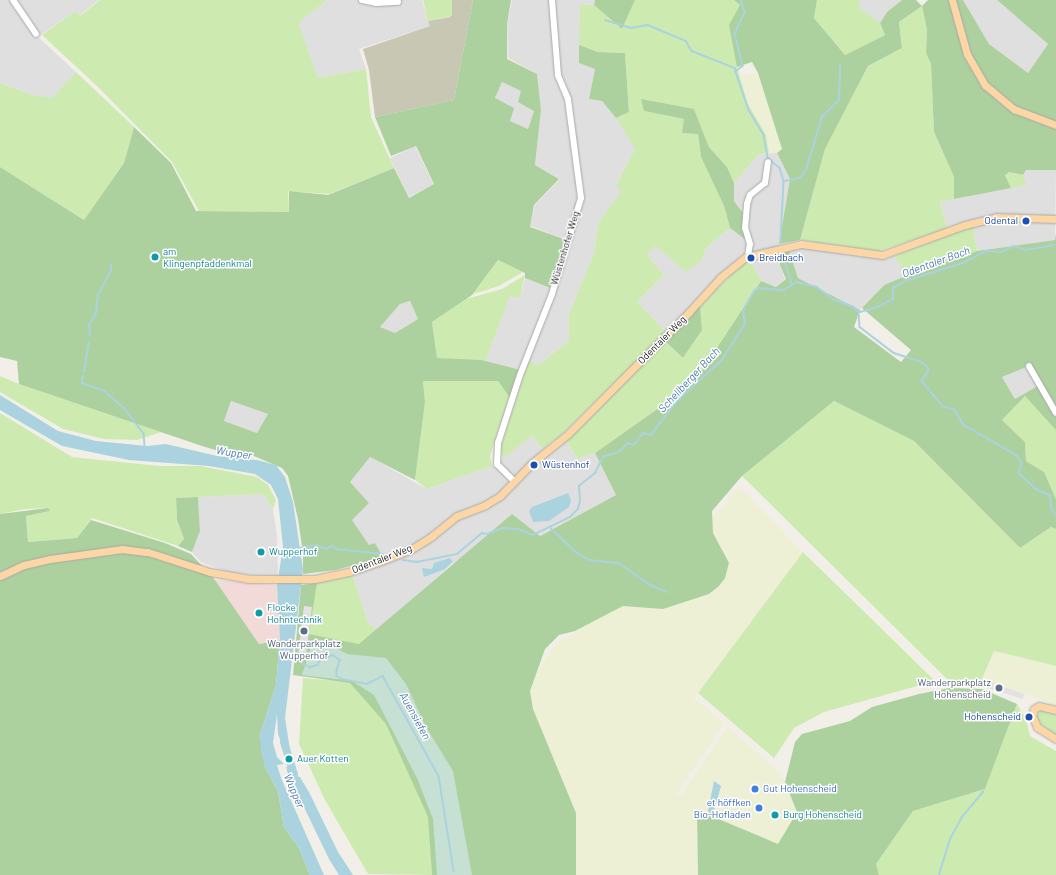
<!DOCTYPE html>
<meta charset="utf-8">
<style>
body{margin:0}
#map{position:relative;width:1056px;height:875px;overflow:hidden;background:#f2efe9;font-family:Barlow,sans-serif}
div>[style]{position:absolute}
.residential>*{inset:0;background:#e0dfdf;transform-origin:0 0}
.commercial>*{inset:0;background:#f2dad9}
.construction>*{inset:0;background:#c7c7b4}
.farmland>*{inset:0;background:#eef0d5}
.grass>*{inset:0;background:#cdebb0}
.forest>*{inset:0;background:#add19e}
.wetland>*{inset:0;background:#c6e0d4}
.parking>*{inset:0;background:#e2e2e2;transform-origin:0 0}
.water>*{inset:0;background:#aad3df}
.stream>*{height:1.5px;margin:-0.75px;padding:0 0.75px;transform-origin:0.75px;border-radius:0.75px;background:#aad3df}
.river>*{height:8px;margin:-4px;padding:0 4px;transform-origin:4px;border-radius:4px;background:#aad3df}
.roads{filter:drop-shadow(0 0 1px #a9a9a9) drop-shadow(0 0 1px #a9a9a9)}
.minor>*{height:6px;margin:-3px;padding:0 3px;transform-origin:3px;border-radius:3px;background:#fff}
.major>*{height:7px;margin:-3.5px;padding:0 3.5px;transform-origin:3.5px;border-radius:3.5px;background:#fcd6a4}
.dots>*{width:11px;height:11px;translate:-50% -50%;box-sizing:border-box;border:2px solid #fff;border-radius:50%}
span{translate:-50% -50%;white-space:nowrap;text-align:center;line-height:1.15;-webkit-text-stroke:3px #fff;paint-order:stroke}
.transit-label{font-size:10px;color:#164399}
.right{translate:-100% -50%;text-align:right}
.left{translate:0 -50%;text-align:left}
.street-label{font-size:10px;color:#222}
.culture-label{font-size:10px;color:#0d838f}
.service-label{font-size:10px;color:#4e5e75}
.shop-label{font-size:10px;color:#366cbe}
.water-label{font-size:11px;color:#4a7aab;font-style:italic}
</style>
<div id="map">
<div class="residential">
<div style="clip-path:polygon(0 0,99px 0,79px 16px,75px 11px,38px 37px,76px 72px,52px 99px,33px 95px,0 83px)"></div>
<div style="clip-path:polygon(327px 0,422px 0,430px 26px,359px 49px,366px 69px,318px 78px,297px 23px)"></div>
<div style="clip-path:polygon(512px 0,595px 0,594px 5px,580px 4px,595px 69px,589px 99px,602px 101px,621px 124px,635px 149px,616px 185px,622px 192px,598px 223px,594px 253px,569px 314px,569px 341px,538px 365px,521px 370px,485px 362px,510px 295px,520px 298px,525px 278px,554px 290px,568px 240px,530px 226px,535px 205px,560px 179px,535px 165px,541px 110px,538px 84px,537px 74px,508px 58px,507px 25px)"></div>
<div style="clip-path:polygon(860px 0,902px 0,887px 12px,880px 23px,858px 8px)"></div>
<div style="clip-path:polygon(963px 0,997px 0,1048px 44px,1028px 73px,989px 44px)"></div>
<div style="clip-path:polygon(502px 82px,521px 91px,534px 111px,528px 129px,510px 121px,495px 98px)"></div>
<div style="left:415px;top:146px;width:43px;height:28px;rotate:64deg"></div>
<div style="clip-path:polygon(777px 153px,790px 179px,779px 244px,780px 265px,785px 279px,776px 287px,761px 281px,748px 256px,741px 256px,666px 332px,637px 302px,664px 275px,647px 255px,656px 246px,701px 261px,706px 248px,730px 228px,750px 241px,749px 220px,734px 201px,734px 183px,759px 154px)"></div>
<div style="clip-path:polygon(1026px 170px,1056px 170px,1055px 240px,977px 251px,972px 222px,947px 229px,940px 202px,1025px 184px,1023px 175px)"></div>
<div style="clip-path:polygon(788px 247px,805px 247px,886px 259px,894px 256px,908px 275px,884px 285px,860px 310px,798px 278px)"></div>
<div style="clip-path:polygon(410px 301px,418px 319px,395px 333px,379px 327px,401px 303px)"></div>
<div style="clip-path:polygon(1029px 366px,1039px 385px,1015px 399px,1002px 377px)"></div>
<div style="left:231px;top:401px;width:39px;height:22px;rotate:19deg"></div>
<div style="clip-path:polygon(532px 436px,548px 455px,566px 441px,578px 459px,595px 453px,616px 495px,539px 536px,453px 563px,377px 630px,368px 623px,353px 576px,386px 563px,375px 543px,369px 545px,352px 520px,369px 503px,350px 482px,370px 457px,427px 489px,492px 466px)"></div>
<div style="clip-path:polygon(263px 494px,273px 509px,277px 535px,278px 577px,231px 573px,201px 562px,192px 552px,200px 531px,198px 497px)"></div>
</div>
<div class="commercial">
<div style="clip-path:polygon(215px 580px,277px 585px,280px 640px,259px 644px)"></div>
</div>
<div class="construction">
<div style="clip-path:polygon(451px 0,473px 0,454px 100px,375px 117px,369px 70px,363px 49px,430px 26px,428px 21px,450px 17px)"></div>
</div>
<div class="farmland">
<div style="clip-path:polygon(758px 73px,782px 149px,777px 153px,769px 153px,766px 135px,748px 104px,741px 76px)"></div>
<div style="clip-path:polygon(739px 486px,803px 552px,694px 698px,724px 723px,677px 793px,681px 796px,728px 726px,777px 770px,785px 782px,797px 812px,778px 844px,697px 810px,698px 875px,576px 875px,576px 813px,533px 709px,530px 691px,539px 668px,556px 644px,612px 610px,623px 606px,663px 609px,728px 563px,713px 533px,710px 521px)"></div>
<div style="clip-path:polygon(994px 651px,1056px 666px,1056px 705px,983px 679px)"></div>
</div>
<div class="grass">
<div style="clip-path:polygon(100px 0,327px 0,298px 23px,318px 78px,366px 69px,371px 117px,394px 168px,329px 194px,288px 191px,289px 212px,199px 211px,172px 162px,97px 86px,42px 35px,75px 11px,80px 16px)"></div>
<div style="clip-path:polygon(423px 0,452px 0,452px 16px,428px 21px)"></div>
<div style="clip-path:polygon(635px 0,734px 0,740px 5px,737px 67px,748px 104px,766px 135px,769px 153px,759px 154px,734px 183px,727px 167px,709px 147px,694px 109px,645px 111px,684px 119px,698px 134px,701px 157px,724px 206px,730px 228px,706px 248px,701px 261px,686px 272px,656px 246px,647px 255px,664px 275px,637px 302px,666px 332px,562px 434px,543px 449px,532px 436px,503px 458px,500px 449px,528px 361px,538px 365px,569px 341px,569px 314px,594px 253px,598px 223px,621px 192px,616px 185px,635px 149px,616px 118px,629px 112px,625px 53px,598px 52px,579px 45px,580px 4px,594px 5px,622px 29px)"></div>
<div style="clip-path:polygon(817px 0,860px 0,859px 8px,880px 23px,885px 35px,845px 55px,814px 18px)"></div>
<div style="clip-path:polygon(922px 6px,927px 30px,926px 53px,931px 64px,934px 132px,954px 177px,954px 199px,940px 202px,947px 229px,878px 251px,800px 240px,825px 149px,868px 66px,902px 48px,899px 22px)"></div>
<div style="clip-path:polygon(76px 72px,134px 127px,124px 163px,84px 220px,0 167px,0 83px,33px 95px,52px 98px)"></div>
<div style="clip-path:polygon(1009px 172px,1023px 175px,1026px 184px,1011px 188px,1005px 174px)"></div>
<div style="clip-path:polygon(973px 226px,977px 251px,954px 260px,904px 270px,894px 256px)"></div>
<div style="clip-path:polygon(498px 260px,523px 272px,499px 286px,473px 294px)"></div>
<div style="clip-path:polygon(750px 260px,761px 281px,693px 384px,595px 453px,578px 459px,566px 441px,665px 341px,683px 358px,702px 330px,700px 305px,740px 266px)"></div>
<div style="clip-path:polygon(525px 275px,520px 298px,510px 296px,485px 362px,437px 358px,432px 322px,466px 299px,502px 289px)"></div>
<div style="clip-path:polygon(0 376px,19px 384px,161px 432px,137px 440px,104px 439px,63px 429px,0 392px)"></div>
<div style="clip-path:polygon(423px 381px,498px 381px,510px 398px,490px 456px,492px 466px,427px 489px,415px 480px,425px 402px)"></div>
<div style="clip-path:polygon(1025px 396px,1056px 427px,1056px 499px,1044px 472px,1026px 461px,1025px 442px,1002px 420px)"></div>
<div style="clip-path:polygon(834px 401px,914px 441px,1020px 548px,1051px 527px,1056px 529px,1056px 666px,994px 651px,982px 679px,950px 682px,742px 476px)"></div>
<div style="clip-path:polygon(0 413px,72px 457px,159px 466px,200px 466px,257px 477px,268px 485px,276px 500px,273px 509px,263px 494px,176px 498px,177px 520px,184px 539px,178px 546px,92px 518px,77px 538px,28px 542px,26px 516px,50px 511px,48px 508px,25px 509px,0 514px)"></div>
<div style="clip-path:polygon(803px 552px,935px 681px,824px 712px,794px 728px,774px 758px,698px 693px)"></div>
<div style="clip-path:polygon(353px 576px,368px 623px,377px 630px,359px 644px,308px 634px,317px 583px)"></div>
<div style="clip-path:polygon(303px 678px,350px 682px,386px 723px,429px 818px,432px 875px,368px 874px,325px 800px,299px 744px)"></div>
<div style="clip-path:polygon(1017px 704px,1026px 719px,1030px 736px,1056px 751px,1056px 875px,879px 875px,876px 864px,913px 811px,985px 789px)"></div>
<div style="clip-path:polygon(1041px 710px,1056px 714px,1056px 736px,1039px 722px,1036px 717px)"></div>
</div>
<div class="forest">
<div style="clip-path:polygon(evenodd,473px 0,511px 0,507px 24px,507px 59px,537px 74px,541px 110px,535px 165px,559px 179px,534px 205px,530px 227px,564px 239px,560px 258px,550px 288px,525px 278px,525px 273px,498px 260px,472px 295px,432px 322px,437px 358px,481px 360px,521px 370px,510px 398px,498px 381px,423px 381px,425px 402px,415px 480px,370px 457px,350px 482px,369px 503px,352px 520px,369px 545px,375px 543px,383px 557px,336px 570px,303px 574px,303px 553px,298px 519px,288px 476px,282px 468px,254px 456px,239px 457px,202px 446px,19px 384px,17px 361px,0 357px,0 167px,84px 220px,124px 163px,134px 127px,171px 163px,196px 211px,289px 212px,289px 191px,328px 195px,394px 168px,409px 198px,434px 184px,416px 146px,391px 156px,375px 117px,454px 100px,473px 0,502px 82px,521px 91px,518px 102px,534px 111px,528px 129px,510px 121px,514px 108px,495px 98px,502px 82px,473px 0,410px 301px,418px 319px,395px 333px,380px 327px,400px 304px,410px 301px,473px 0,231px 401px,268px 414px,257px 433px,224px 421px,231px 401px)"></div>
<div style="clip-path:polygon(595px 0,635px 0,622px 29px,594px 5px)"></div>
<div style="clip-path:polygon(734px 0,817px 0,814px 18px,845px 55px,885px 35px,880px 23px,887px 12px,902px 0,916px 0,922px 6px,928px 0,963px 0,989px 44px,1028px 73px,1048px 44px,997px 0,1056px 0,1056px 170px,1026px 170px,1023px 175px,1009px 172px,1005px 175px,1011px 188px,954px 199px,954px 177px,934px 132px,931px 64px,926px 53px,927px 30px,922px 6px,899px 22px,902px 48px,868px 66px,825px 149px,800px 240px,779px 244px,790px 179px,777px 153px,782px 149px,758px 73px,752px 62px,737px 67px,729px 25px,740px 5px)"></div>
<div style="clip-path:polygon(579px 45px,598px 52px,625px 53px,629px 112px,616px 118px,602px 101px,589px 99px,595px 69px,579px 63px)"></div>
<div style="clip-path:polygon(641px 99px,694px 109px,709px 147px,727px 167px,734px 183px,734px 201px,746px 217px,746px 240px,730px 228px,724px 206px,701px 157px,698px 134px,682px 133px,684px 119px,644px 111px)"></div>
<div style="clip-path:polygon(evenodd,1056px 233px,1056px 430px,1025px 396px,1002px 420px,1025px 442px,1026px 461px,1044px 472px,1056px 499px,1056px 529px,1051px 527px,1020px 548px,914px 441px,834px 401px,742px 476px,712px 511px,713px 533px,729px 563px,725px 578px,719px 586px,709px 594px,663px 609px,623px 606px,575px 631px,559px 635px,545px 649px,530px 691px,533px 709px,576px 813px,576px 875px,432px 875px,428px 817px,386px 724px,350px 683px,293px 675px,301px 585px,317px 583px,309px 634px,359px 644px,512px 514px,540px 536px,616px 495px,595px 453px,693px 384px,761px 281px,776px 287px,786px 279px,780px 265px,781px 248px,788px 247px,798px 278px,860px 310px,854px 327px,901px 362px,911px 350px,862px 308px,884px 285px,908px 275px,904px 270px,954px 260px,977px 251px,1055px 240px,1056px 233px,1029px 366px,1039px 385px,1015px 399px,1002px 377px,1029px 366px)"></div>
<div style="clip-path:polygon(700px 305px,702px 330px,683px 358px,665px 341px)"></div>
<div style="clip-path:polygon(198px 497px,200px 531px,192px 552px,178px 546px,184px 539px,177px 520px,176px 498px)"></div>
<div style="clip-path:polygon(48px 508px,50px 511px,26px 516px,28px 542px,77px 538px,91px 520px,165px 543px,191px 554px,215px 580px,259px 644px,280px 640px,276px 685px,260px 735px,265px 767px,278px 791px,284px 827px,299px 848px,310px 875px,0 875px,0 514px)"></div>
<div style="clip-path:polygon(949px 688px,982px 689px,1017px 704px,985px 789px,913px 811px,876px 864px,879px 875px,698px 875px,697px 810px,778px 844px,797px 812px,785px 782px,795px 742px,802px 734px,850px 721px,872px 707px,919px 694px)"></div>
</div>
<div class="wetland">
<div style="clip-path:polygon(323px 641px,347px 654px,386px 658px,406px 684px,426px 727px,453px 771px,472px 875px,437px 875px,433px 819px,417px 778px,374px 695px,352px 681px,302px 675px,312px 644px)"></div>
</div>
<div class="parking">
<div style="left:304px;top:606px;width:8px;height:50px;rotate:7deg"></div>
<div style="clip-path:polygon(982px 679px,1024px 694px,1023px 699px,981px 686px,949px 687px,950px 682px)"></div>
</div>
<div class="water">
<div style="clip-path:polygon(0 395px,58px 431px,96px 441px,147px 446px,166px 444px,217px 456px,257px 460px,276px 465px,285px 477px,293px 502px,303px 569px,285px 718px,290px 750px,285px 753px,278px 734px,277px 714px,273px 743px,277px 757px,284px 764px,277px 765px,281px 778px,324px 875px,310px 875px,299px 848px,284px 827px,278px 791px,265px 767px,261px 751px,260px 735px,276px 685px,280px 640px,277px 585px,283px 547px,278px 499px,271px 485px,255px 474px,209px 466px,129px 460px,62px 446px,0 410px)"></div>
<div style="clip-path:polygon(568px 493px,571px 500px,569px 507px,549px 521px,533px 522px,529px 511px,532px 507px)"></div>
<div style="clip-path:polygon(450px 558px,453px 561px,445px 569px,424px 577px,422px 568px,432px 569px,434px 563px)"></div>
<div style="clip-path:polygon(291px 766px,295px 776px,300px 777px,310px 794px,338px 852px,353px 875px,339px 875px,329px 859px,288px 774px,286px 767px)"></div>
<div style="clip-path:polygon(714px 781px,721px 786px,712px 818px,708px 811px)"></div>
</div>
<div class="stream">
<div style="left:741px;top:0;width:13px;rotate:72deg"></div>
<div style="left:745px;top:12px;width:24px;rotate:114deg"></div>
<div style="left:735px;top:34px;width:33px;rotate:76deg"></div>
<div style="left:743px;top:66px;width:9px;rotate:139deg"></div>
<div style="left:736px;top:72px;width:40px;rotate:71.1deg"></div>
<div style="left:749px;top:110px;width:29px;rotate:59deg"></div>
<div style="left:764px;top:135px;width:23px;rotate:80deg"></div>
<div style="left:768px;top:158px;width:16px;rotate:40deg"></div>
<div style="left:780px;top:168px;width:14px;rotate:73deg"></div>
<div style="left:784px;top:181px;width:60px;rotate:92.9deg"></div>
<div style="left:605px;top:20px;width:27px;rotate:17deg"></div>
<div style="left:631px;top:28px;width:17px;rotate:-10deg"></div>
<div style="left:648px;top:25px;width:41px;rotate:22.8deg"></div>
<div style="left:686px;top:41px;width:12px;rotate:59deg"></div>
<div style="left:692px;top:51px;width:46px;rotate:21.6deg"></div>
<div style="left:735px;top:68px;width:4px;rotate:76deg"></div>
<div style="left:784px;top:181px;width:16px;rotate:-11deg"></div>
<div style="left:800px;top:178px;width:10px;rotate:-53deg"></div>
<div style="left:806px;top:170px;width:55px;rotate:-73.2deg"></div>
<div style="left:822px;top:117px;width:24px;rotate:-45deg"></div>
<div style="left:839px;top:100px;width:34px;rotate:-88deg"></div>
<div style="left:783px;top:254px;width:31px;rotate:73deg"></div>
<div style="left:860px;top:312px;width:19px;rotate:-16deg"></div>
<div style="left:878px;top:307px;width:17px;rotate:-28deg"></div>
<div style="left:893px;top:299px;width:11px;rotate:-90deg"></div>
<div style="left:893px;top:288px;width:17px;rotate:-28deg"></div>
<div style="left:908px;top:280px;width:58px;rotate:-17.2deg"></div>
<div style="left:963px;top:263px;width:27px;rotate:-27deg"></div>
<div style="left:987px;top:251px;width:14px;rotate:4deg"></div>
<div style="left:1001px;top:252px;width:14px;rotate:-25deg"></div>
<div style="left:1014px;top:246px;width:13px;rotate:18deg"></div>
<div style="left:1026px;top:250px;width:28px;rotate:-10deg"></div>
<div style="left:90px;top:336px;width:11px;rotate:-95deg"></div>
<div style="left:89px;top:325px;width:14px;rotate:-60deg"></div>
<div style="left:96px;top:313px;width:18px;rotate:-84deg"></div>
<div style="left:98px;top:295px;width:27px;rotate:-62deg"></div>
<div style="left:111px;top:271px;width:6px;rotate:-90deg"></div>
<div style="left:84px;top:372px;width:30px;rotate:-81deg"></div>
<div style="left:84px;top:376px;width:7px;rotate:106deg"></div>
<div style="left:82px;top:383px;width:24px;rotate:19deg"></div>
<div style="left:105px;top:391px;width:25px;rotate:42deg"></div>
<div style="left:124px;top:408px;width:33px;rotate:52deg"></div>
<div style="left:144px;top:434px;width:12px;rotate:85deg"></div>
<div style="left:551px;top:528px;width:35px;rotate:44deg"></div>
<div style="left:576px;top:552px;width:15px;rotate:32deg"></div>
<div style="left:589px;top:560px;width:30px;rotate:6deg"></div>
<div style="left:619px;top:563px;width:39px;rotate:35deg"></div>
<div style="left:651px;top:585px;width:17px;rotate:24deg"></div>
<div style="left:299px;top:548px;width:18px;rotate:-9deg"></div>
<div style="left:317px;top:545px;width:10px;rotate:24deg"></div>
<div style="left:326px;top:549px;width:7px;rotate:-27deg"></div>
<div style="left:332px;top:546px;width:6px;rotate:31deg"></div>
<div style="left:337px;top:549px;width:46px;rotate:6.2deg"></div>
<div style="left:403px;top:560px;width:14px;rotate:8deg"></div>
<div style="left:417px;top:562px;width:41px;rotate:-11.3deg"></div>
<div style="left:457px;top:554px;width:33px;rotate:-40deg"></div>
<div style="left:482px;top:533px;width:6px;rotate:9deg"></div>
<div style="left:488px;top:534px;width:15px;rotate:-23deg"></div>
<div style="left:502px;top:528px;width:16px;rotate:4deg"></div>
<div style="left:518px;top:529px;width:16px;rotate:22deg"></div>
<div style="left:533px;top:535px;width:41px;rotate:-25.9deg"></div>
<div style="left:570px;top:517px;width:11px;rotate:-45deg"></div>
<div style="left:578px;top:509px;width:8px;rotate:-76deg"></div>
<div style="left:580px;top:501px;width:15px;rotate:-94deg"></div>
<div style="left:579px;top:486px;width:21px;rotate:-39deg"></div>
<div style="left:595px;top:473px;width:18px;rotate:-63deg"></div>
<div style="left:603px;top:457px;width:18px;rotate:-19deg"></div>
<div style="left:620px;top:451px;width:11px;rotate:-45deg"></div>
<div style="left:628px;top:443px;width:6px;rotate:18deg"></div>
<div style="left:634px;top:445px;width:15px;rotate:-53deg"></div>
<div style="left:643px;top:433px;width:8px;rotate:14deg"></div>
<div style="left:651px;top:435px;width:41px;rotate:-52.9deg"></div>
<div style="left:676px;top:402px;width:61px;rotate:-42.3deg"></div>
<div style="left:721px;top:361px;width:44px;rotate:-57deg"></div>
<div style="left:745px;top:324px;width:13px;rotate:-99deg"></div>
<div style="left:743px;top:311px;width:23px;rotate:-61deg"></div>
<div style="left:754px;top:291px;width:6px;rotate:-31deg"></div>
<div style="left:759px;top:288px;width:25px;rotate:5deg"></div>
<div style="left:784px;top:290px;width:15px;rotate:-32deg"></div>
<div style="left:797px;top:282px;width:21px;rotate:14deg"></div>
<div style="left:817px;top:287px;width:20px;rotate:37deg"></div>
<div style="left:833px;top:299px;width:22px;rotate:21deg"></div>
<div style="left:854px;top:307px;width:7px;rotate:45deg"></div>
<div style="left:859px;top:312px;width:15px;rotate:86deg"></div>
<div style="left:860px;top:327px;width:43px;rotate:37.4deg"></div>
<div style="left:894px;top:353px;width:29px;rotate:18deg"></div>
<div style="left:922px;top:362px;width:8px;rotate:40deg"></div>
<div style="left:928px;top:367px;width:4px;rotate:76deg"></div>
<div style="left:929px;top:371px;width:12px;rotate:125deg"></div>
<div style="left:922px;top:381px;width:33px;rotate:50deg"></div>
<div style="left:943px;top:406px;width:13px;rotate:18deg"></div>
<div style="left:955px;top:410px;width:17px;rotate:59deg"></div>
<div style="left:964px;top:425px;width:62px;rotate:29.9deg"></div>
<div style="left:1018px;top:456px;width:9px;rotate:63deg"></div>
<div style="left:1022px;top:464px;width:9px;rotate:108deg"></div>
<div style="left:1019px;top:473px;width:23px;rotate:43deg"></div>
<div style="left:1036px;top:489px;width:15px;rotate:23deg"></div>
<div style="left:1050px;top:495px;width:15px;rotate:82deg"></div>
<div style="left:1052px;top:510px;width:6px;rotate:51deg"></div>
<div style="left:303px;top:664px;width:8px;rotate:23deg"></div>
<div style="left:310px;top:667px;width:7px;rotate:-16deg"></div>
<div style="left:317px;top:665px;width:7px;rotate:-56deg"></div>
<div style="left:321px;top:659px;width:13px;rotate:-18deg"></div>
<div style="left:333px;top:655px;width:9px;rotate:36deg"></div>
<div style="left:340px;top:660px;width:11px;rotate:105deg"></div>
<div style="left:337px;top:671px;width:5px;rotate:90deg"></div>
<div style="left:337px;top:676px;width:6px;rotate:31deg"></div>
<div style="left:342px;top:679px;width:25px;rotate:11deg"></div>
<div style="left:367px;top:684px;width:18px;rotate:-27deg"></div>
<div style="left:383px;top:676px;width:115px;rotate:60.8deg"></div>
<div style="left:439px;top:776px;width:96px;rotate:81deg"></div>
<div style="left:939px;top:875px;width:38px;rotate:-73deg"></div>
<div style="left:950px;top:839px;width:25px;rotate:-61deg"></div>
<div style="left:962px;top:817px;width:33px;rotate:-50deg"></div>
</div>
<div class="river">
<div style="left:284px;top:742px;width:34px;rotate:73deg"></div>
</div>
<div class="roads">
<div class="minor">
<div style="left:13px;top:0;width:41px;rotate:55.9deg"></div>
<div style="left:362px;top:0;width:14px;rotate:12deg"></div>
<div style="left:376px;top:3px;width:22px;rotate:-3deg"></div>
<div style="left:748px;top:256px;width:12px;rotate:-81deg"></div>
<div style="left:750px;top:244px;width:17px;rotate:-107deg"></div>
<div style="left:745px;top:228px;width:24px;rotate:-85deg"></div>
<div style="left:747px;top:204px;width:9px;rotate:-72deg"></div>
<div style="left:750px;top:195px;width:19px;rotate:-39deg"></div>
<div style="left:765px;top:183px;width:21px;rotate:-82deg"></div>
<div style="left:1029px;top:366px;width:54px;rotate:60.1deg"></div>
<div style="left:515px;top:482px;width:25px;rotate:-135deg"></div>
<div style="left:497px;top:464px;width:21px;rotate:-87deg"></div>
<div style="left:498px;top:443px;width:71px;rotate:-72.1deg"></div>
<div style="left:520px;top:375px;width:87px;rotate:-68.4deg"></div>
<div style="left:552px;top:294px;width:100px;rotate:-73.2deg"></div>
<div style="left:581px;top:198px;width:100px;rotate:-97.5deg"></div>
<div style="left:568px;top:99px;width:26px;rotate:-113deg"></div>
<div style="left:558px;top:75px;width:75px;rotate:-94.6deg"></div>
</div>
<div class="major">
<div style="left:952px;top:0;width:56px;rotate:74.5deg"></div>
<div style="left:967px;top:54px;width:36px;rotate:60deg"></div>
<div style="left:985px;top:85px;width:38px;rotate:40deg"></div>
<div style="left:1014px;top:109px;width:45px;rotate:20.9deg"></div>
<div style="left:0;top:576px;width:26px;rotate:-25deg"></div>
<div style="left:24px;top:565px;width:27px;rotate:-13deg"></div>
<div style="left:50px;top:559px;width:73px;rotate:-7.9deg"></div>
<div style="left:122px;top:549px;width:26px;rotate:7deg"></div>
<div style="left:148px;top:552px;width:65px;rotate:17.9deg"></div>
<div style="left:210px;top:572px;width:39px;rotate:10deg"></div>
<div style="left:248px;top:579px;width:67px"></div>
<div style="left:315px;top:579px;width:35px;rotate:-12deg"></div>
<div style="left:349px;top:572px;width:34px;rotate:-19deg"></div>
<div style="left:381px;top:561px;width:31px;rotate:-21deg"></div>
<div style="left:410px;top:550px;width:26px;rotate:-32deg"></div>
<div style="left:432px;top:536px;width:32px;rotate:-39deg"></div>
<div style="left:457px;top:516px;width:30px;rotate:-21deg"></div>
<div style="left:485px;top:505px;width:17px;rotate:-31deg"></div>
<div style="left:500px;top:496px;width:46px;rotate:-45.9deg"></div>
<div style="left:532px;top:463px;width:46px;rotate:-38.9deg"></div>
<div style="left:568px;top:434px;width:172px;rotate:-45.2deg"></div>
<div style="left:689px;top:312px;width:47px;rotate:-47.6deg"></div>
<div style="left:721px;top:277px;width:32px;rotate:-39deg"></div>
<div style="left:746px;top:257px;width:57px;rotate:-13.3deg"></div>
<div style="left:801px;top:244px;width:82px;rotate:7.7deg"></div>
<div style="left:882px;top:255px;width:88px;rotate:-19.9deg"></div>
<div style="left:965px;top:225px;width:32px;rotate:-14deg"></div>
<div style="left:996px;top:217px;width:60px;rotate:1.9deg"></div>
<div style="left:1056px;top:710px;width:17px;rotate:-167deg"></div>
<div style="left:1039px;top:706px;width:6px;rotate:149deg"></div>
<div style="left:1034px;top:709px;width:6px;rotate:108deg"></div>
<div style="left:1032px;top:715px;width:13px;rotate:67deg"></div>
<div style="left:1037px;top:727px;width:22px;rotate:32deg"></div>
</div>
</div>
<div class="dots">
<div style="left:1026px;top:221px;background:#1a4fb4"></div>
<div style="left:155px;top:257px;background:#0f9aa8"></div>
<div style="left:751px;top:258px;background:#1a4fb4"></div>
<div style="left:534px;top:465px;background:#1a4fb4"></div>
<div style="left:261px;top:552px;background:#0f9aa8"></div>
<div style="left:259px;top:613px;background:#0f9aa8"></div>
<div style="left:304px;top:631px;background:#5c6f8a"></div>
<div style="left:999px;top:688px;background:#5c6f8a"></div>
<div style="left:1029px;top:717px;background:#1a4fb4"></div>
<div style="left:289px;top:759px;background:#0f9aa8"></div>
<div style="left:755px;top:789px;background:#3f7fe0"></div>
<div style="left:759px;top:808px;background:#3f7fe0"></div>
<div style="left:775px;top:815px;background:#0f9aa8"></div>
</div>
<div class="transit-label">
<span class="right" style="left:1018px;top:221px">Odental</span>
<span class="left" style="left:759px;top:258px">Breidbach</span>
<span class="left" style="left:542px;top:465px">Wüstenhof</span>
<span class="right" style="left:1021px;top:717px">Hohenscheid</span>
</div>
<div class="street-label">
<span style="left:565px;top:248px;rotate:-73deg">Wüstenhofer Weg</span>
<span style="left:662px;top:340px;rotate:-45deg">Odentaler Weg</span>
<span style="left:382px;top:559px;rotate:-21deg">Odentaler Weg</span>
</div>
<div class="culture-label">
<span class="left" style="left:163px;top:257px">am<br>Klingenpfaddenkmal</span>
<span class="left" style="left:269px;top:552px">Wupperhof</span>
<span class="left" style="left:267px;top:613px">Flocke<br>Hohntechnik</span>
<span class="left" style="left:297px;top:759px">Auer Kotten</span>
<span class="left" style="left:783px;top:815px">Burg Hohenscheid</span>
</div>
<div class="service-label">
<span style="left:304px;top:649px">Wanderparkplatz<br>Wupperhof</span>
<span class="right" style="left:991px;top:688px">Wanderparkplatz<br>Hohenscheid</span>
</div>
<div class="shop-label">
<span class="left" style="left:763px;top:789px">Gut Hohenscheid</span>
<span class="right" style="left:751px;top:808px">et höffken<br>Bio-Hofladen</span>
</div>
<div class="water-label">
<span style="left:936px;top:262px;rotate:-20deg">Odentaler Bach</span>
<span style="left:689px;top:380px;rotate:-47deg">Schellberger Bach</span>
<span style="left:234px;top:453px;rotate:9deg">Wupper</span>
<span style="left:415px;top:716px;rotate:61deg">Auensiefen</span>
<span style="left:294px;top:791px;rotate:67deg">Wupper</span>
</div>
</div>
